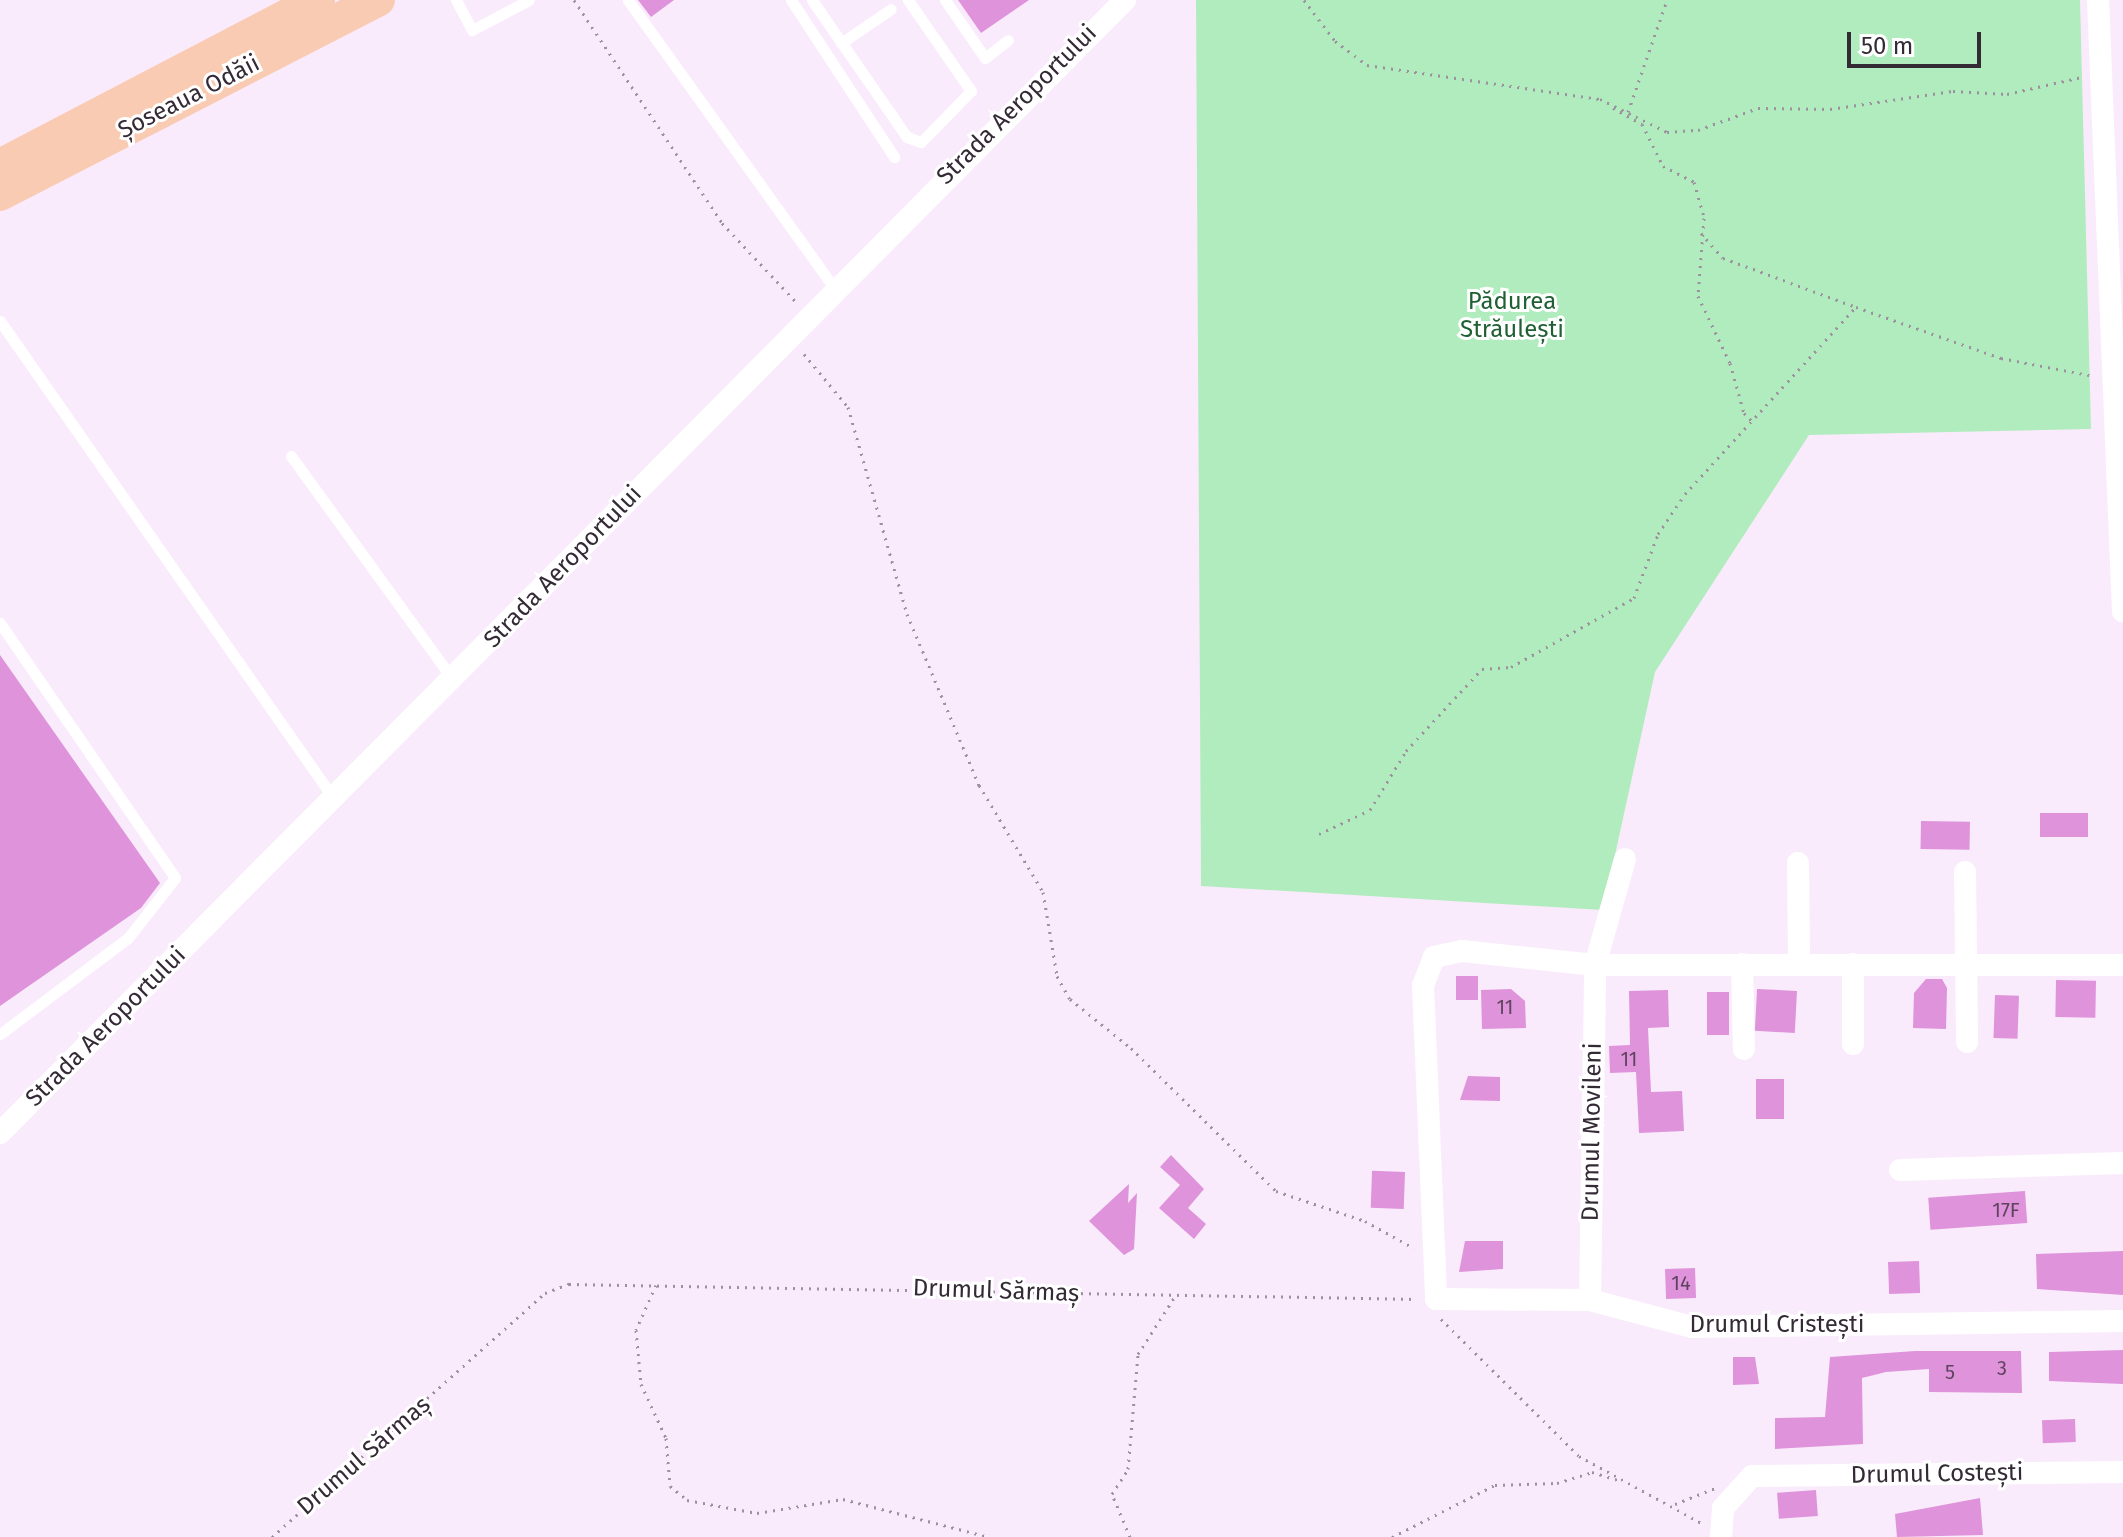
<!DOCTYPE html>
<meta charset="utf-8">
<style>
body{margin:0}
#map{position:relative;width:2123px;height:1537px;overflow:hidden;background:#faebfc;font-family:"Fira Sans",sans-serif}
div>[style]{position:absolute}
.green>*{inset:0;background:#b1ecbe}
.building>*{inset:0;background:#de93db;transform-origin:0 0}
.path>*{height:3px;margin-top:-1.5px;transform-origin:0;background:repeating-linear-gradient(90deg,#9d919f 0 2px,transparent 0 8px)}
.lane>*{height:11px;margin:-5.5px;padding:0 5.5px;transform-origin:5.5px;border-radius:5.5px;background:#fff}
.street>*{height:22px;margin:-11px;padding:0 11px;transform-origin:11px;border-radius:11px;background:#fff}
.primary>*{height:34px;margin:-17px;padding:0 17px;transform-origin:17px;border-radius:17px;background:#facbb3}
span{translate:-50% -50%;white-space:nowrap;text-align:center;line-height:1.15;-webkit-text-stroke:6px #fff;paint-order:stroke}
.number-label{font-size:20px;color:#5e445e}
.number-label span{-webkit-text-stroke-width:0}
.street-label{font-size:24px;color:#342a35}
.park-label{font-size:24px;color:#216035}
.scale{position:absolute;left:1847px;top:32px;width:134px;height:36px;box-sizing:border-box;border:4px solid #342a35;border-top:0;padding-left:10px;font-size:24px;line-height:28px;white-space:nowrap;color:#342a35;-webkit-text-stroke:6px #fff;paint-order:stroke}
</style>
<div id="map">
<div class="green">
<div style="clip-path:polygon(1196px 0,2080px 0,2091px 429px,1809px 435px,1655px 672px,1603px 910px,1201px 886px)"></div>
</div>
<div class="building">
<div style="clip-path:polygon(638px 0,674px 0,651px 17px)"></div>
<div style="clip-path:polygon(958px 0,1029px 0,981px 33px)"></div>
<div style="clip-path:polygon(0 655px,160px 883px,141px 908px,0 1006px)"></div>
<div style="left:2040px;top:813px;width:48px;height:24px"></div>
<div style="left:1921px;top:821px;width:49px;height:28px;rotate:1deg"></div>
<div style="left:1456px;top:976px;width:22px;height:24px"></div>
<div style="clip-path:polygon(1926px 979px,1942px 979px,1947px 988px,1946px 1029px,1913px 1028px,1914px 993px)"></div>
<div style="left:2056px;top:980px;width:40px;height:37px;rotate:1deg"></div>
<div style="clip-path:polygon(1511px 989px,1525px 1001px,1526px 1028px,1482px 1029px,1481px 990px)"></div>
<div style="clip-path:polygon(1668px 990px,1669px 1027px,1648px 1028px,1651px 1092px,1682px 1091px,1684px 1131px,1639px 1133px,1636px 1072px,1610px 1073px,1609px 1046px,1630px 1045px,1629px 991px)"></div>
<div style="left:1797px;top:991px;width:42px;height:40px;rotate:93deg"></div>
<div style="left:1707px;top:992px;width:22px;height:43px"></div>
<div style="left:1995px;top:995px;width:24px;height:43px;rotate:2deg"></div>
<div style="clip-path:polygon(1468px 1076px,1500px 1077px,1500px 1101px,1460px 1100px)"></div>
<div style="left:1756px;top:1079px;width:28px;height:40px"></div>
<div style="clip-path:polygon(1171px 1155px,1204px 1189px,1188px 1208px,1206px 1224px,1194px 1239px,1159px 1208px,1180px 1185px,1160px 1167px)"></div>
<div style="left:1405px;top:1172px;width:37px;height:33px;rotate:92deg"></div>
<div style="clip-path:polygon(1129px 1184px,1128px 1203px,1137px 1193px,1134px 1249px,1124px 1255px,1089px 1221px)"></div>
<div style="left:2025px;top:1191px;width:32px;height:97px;rotate:86deg"></div>
<div style="clip-path:polygon(1465px 1241px,1503px 1241px,1503px 1269px,1459px 1272px)"></div>
<div style="clip-path:polygon(2123px 1251px,2123px 1295px,2037px 1289px,2036px 1254px)"></div>
<div style="left:1919px;top:1261px;width:32px;height:31px;rotate:88deg"></div>
<div style="left:1695px;top:1268px;width:30px;height:30px;rotate:88deg"></div>
<div style="clip-path:polygon(2123px 1350px,2123px 1384px,2049px 1381px,2049px 1352px)"></div>
<div style="clip-path:polygon(1915px 1351px,2021px 1351px,2022px 1393px,1929px 1392px,1929px 1369px,1886px 1372px,1862px 1378px,1863px 1444px,1775px 1449px,1775px 1418px,1825px 1417px,1830px 1357px)"></div>
<div style="clip-path:polygon(1733px 1357px,1755px 1357px,1759px 1384px,1733px 1385px)"></div>
<div style="left:2075px;top:1419px;width:23px;height:33px;rotate:88deg"></div>
<div style="left:1816px;top:1490px;width:26px;height:39px;rotate:86deg"></div>
<div style="clip-path:polygon(1980px 1498px,1983px 1535px,1897px 1537px,1895px 1514px)"></div>
</div>
<div class="path">
<div style="left:574px;top:0;width:268px;rotate:56.4deg"></div>
<div style="left:722px;top:223px;width:110px;rotate:46.8deg"></div>
<div style="left:1304px;top:0;width:51px;rotate:52.9deg"></div>
<div style="left:1335px;top:41px;width:40px;rotate:37deg"></div>
<div style="left:1367px;top:65px;width:235px;rotate:8.3deg"></div>
<div style="left:1600px;top:99px;width:75px;rotate:26.2deg"></div>
<div style="left:1667px;top:132px;width:31px;rotate:-4deg"></div>
<div style="left:1698px;top:130px;width:64px;rotate:-20.1deg"></div>
<div style="left:1758px;top:108px;width:72px;rotate:0.8deg"></div>
<div style="left:1830px;top:109px;width:124px;rotate:-8.3deg"></div>
<div style="left:1953px;top:91px;width:54px;rotate:3.2deg"></div>
<div style="left:2007px;top:94px;width:77px;rotate:-12.8deg"></div>
<div style="left:1613px;top:108px;width:33px;rotate:29deg"></div>
<div style="left:1642px;top:124px;width:47px;rotate:63.4deg"></div>
<div style="left:1663px;top:166px;width:35px;rotate:27deg"></div>
<div style="left:1694px;top:182px;width:37px;rotate:74deg"></div>
<div style="left:1704px;top:218px;width:78px;rotate:94.4deg"></div>
<div style="left:1698px;top:296px;width:74px;rotate:64.5deg"></div>
<div style="left:1730px;top:363px;width:52px;rotate:74.4deg"></div>
<div style="left:1744px;top:413px;width:14px;rotate:45deg"></div>
<div style="left:1628px;top:112px;width:119px;rotate:-70.8deg"></div>
<div style="left:1701px;top:233px;width:33px;rotate:49deg"></div>
<div style="left:1723px;top:258px;width:142px;rotate:20.2deg"></div>
<div style="left:804px;top:354px;width:69px;rotate:50.3deg"></div>
<div style="left:848px;top:407px;width:215px;rotate:74.1deg"></div>
<div style="left:907px;top:614px;width:186px;rotate:67.2deg"></div>
<div style="left:979px;top:785px;width:125px;rotate:59.1deg"></div>
<div style="left:1043px;top:892px;width:85px;rotate:80.5deg"></div>
<div style="left:1057px;top:976px;width:26px;rotate:61deg"></div>
<div style="left:1070px;top:999px;width:78px;rotate:38.8deg"></div>
<div style="left:1131px;top:1048px;width:204px;rotate:44.6deg"></div>
<div style="left:1276px;top:1191px;width:94px;rotate:18.6deg"></div>
<div style="left:1365px;top:1221px;width:56px;rotate:28.9deg"></div>
<div style="left:1319px;top:834px;width:56px;rotate:-25.2deg"></div>
<div style="left:1370px;top:810px;width:69px;rotate:-58.6deg"></div>
<div style="left:1406px;top:751px;width:112px;rotate:-47.2deg"></div>
<div style="left:1482px;top:669px;width:29px;rotate:-4deg"></div>
<div style="left:1511px;top:667px;width:141px;rotate:-29.3deg"></div>
<div style="left:1634px;top:598px;width:68px;rotate:-69.4deg"></div>
<div style="left:1658px;top:534px;width:48px;rotate:-56deg"></div>
<div style="left:1685px;top:494px;width:253px;rotate:-47.6deg"></div>
<div style="left:1856px;top:307px;width:154px;rotate:19.4deg"></div>
<div style="left:2001px;top:358px;width:95px;rotate:11deg"></div>
<div style="left:656px;top:1285px;width:49px;rotate:114deg"></div>
<div style="left:636px;top:1330px;width:54px;rotate:84.7deg"></div>
<div style="left:641px;top:1384px;width:60px;rotate:65.2deg"></div>
<div style="left:666px;top:1438px;width:48px;rotate:85.2deg"></div>
<div style="left:670px;top:1486px;width:22px;rotate:39deg"></div>
<div style="left:687px;top:1500px;width:71px;rotate:10.5deg"></div>
<div style="left:757px;top:1513px;width:87px;rotate:-9.2deg"></div>
<div style="left:843px;top:1499px;width:151px;rotate:14.6deg"></div>
<div style="left:1441px;top:1319px;width:194px;rotate:44.8deg"></div>
<div style="left:1579px;top:1456px;width:141px;rotate:28.7deg"></div>
<div style="left:1675px;top:1504px;width:43px;rotate:-21.8deg"></div>
<div style="left:272px;top:1537px;width:366px;rotate:-41.8deg"></div>
<div style="left:545px;top:1293px;width:26px;rotate:-21deg"></div>
<div style="left:569px;top:1284px;width:848px;rotate:1.01deg"></div>
<div style="left:1130px;top:1537px;width:47px;rotate:-112.7deg"></div>
<div style="left:1112px;top:1494px;width:30px;rotate:-57deg"></div>
<div style="left:1128px;top:1469px;width:115px;rotate:-85deg"></div>
<div style="left:1138px;top:1354px;width:67px;rotate:-57.3deg"></div>
<div style="left:1392px;top:1537px;width:115px;rotate:-26.8deg"></div>
<div style="left:1495px;top:1485px;width:62px;rotate:-1.8deg"></div>
<div style="left:1557px;top:1483px;width:37px;rotate:-17deg"></div>
<div style="left:1592px;top:1472px;width:31px;rotate:17deg"></div>
</div>
<div class="lane">
<div style="left:456px;top:0;width:34px;rotate:62deg"></div>
<div style="left:472px;top:30px;width:64px;rotate:-27.8deg"></div>
<div style="left:628px;top:0;width:355px;rotate:54.4deg"></div>
<div style="left:791px;top:0;width:188px;rotate:56.7deg"></div>
<div style="left:812px;top:0;width:167px;rotate:55.3deg"></div>
<div style="left:907px;top:137px;width:15px;rotate:20deg"></div>
<div style="left:921px;top:142px;width:71px;rotate:-45.6deg"></div>
<div style="left:971px;top:91px;width:111px;rotate:-124.7deg"></div>
<div style="left:945px;top:0;width:70px;rotate:55.4deg"></div>
<div style="left:985px;top:58px;width:29px;rotate:-38deg"></div>
<div style="left:841px;top:43px;width:60px;rotate:-34.2deg"></div>
<div style="left:0;top:321px;width:583px;rotate:55.06deg"></div>
<div style="left:291px;top:456px;width:276px;rotate:54.1deg"></div>
<div style="left:0;top:623px;width:309px;rotate:55.5deg"></div>
<div style="left:175px;top:878px;width:76px;rotate:128.1deg"></div>
<div style="left:128px;top:938px;width:160px;rotate:143.1deg"></div>
</div>
<div class="street">
<div style="left:2098px;top:0;width:612px;rotate:87.66deg"></div>
<div style="left:1798px;top:863px;width:101px;rotate:89.4deg"></div>
<div style="left:1965px;top:872px;width:170px;rotate:89.3deg"></div>
<div style="left:1742px;top:964px;width:85px;rotate:88.7deg"></div>
<div style="left:2123px;top:965px;width:528px;rotate:180deg"></div>
<div style="left:1595px;top:965px;width:134px;rotate:-174deg"></div>
<div style="left:1462px;top:951px;width:29px;rotate:168deg"></div>
<div style="left:1434px;top:957px;width:30px;rotate:111deg"></div>
<div style="left:1423px;top:985px;width:314px;rotate:87.6deg"></div>
<div style="left:1436px;top:1299px;width:154px;rotate:0.4deg"></div>
<div style="left:1590px;top:1300px;width:106px;rotate:14.8deg"></div>
<div style="left:1692px;top:1327px;width:431px;rotate:-0.8deg"></div>
<div style="left:1853px;top:1044px;width:80px;rotate:-90deg"></div>
<div style="left:0;top:1133px;width:1597px;rotate:-45.2deg"></div>
<div style="left:1900px;top:1170px;width:223px;rotate:-1.8deg"></div>
<div style="left:1590px;top:1300px;width:335px;rotate:-89.1deg"></div>
<div style="left:1595px;top:965px;width:110px;rotate:-74.2deg"></div>
<div style="left:1721px;top:1537px;width:29px;rotate:-86deg"></div>
<div style="left:1723px;top:1508px;width:43px;rotate:-47.8deg"></div>
<div style="left:1752px;top:1476px;width:371px;rotate:-0.6deg"></div>
</div>
<div class="primary">
<div style="left:0;top:166px;width:359px;rotate:-27.6deg"></div>
<div style="left:0;top:194px;width:425px;rotate:-27.2deg"></div>
</div>
<div class="number-label">
<span style="left:1505px;top:1007px">11</span>
<span style="left:1629px;top:1059px">11</span>
<span style="left:2006px;top:1210px">17F</span>
<span style="left:1681px;top:1283px">14</span>
<span style="left:2002px;top:1368px">3</span>
<span style="left:1950px;top:1372px">5</span>
</div>
<div class="street-label">
<span style="left:189px;top:97px;rotate:-27deg">Șoseaua Odăii</span>
<span style="left:1017px;top:105px;rotate:-45deg">Strada Aeroportului</span>
<span style="left:563px;top:567px;rotate:-46deg">Strada Aeroportului</span>
<span style="left:106px;top:1027px;rotate:-45deg">Strada Aeroportului</span>
<span style="left:1592px;top:1132px;rotate:-89deg">Drumul Movileni</span>
<span style="left:996px;top:1291px;rotate:2deg">Drumul Sărmaș</span>
<span style="left:1777px;top:1325px">Drumul Cristești</span>
<span style="left:364px;top:1456px;rotate:-41deg">Drumul Sărmaș</span>
<span style="left:1937px;top:1474px;rotate:-1deg">Drumul Costești</span>
</div>
<div class="park-label">
<span style="left:1512px;top:316px">Pădurea<br>Străulești</span>
</div>
<div class="scale">50 m</div>
</div>
